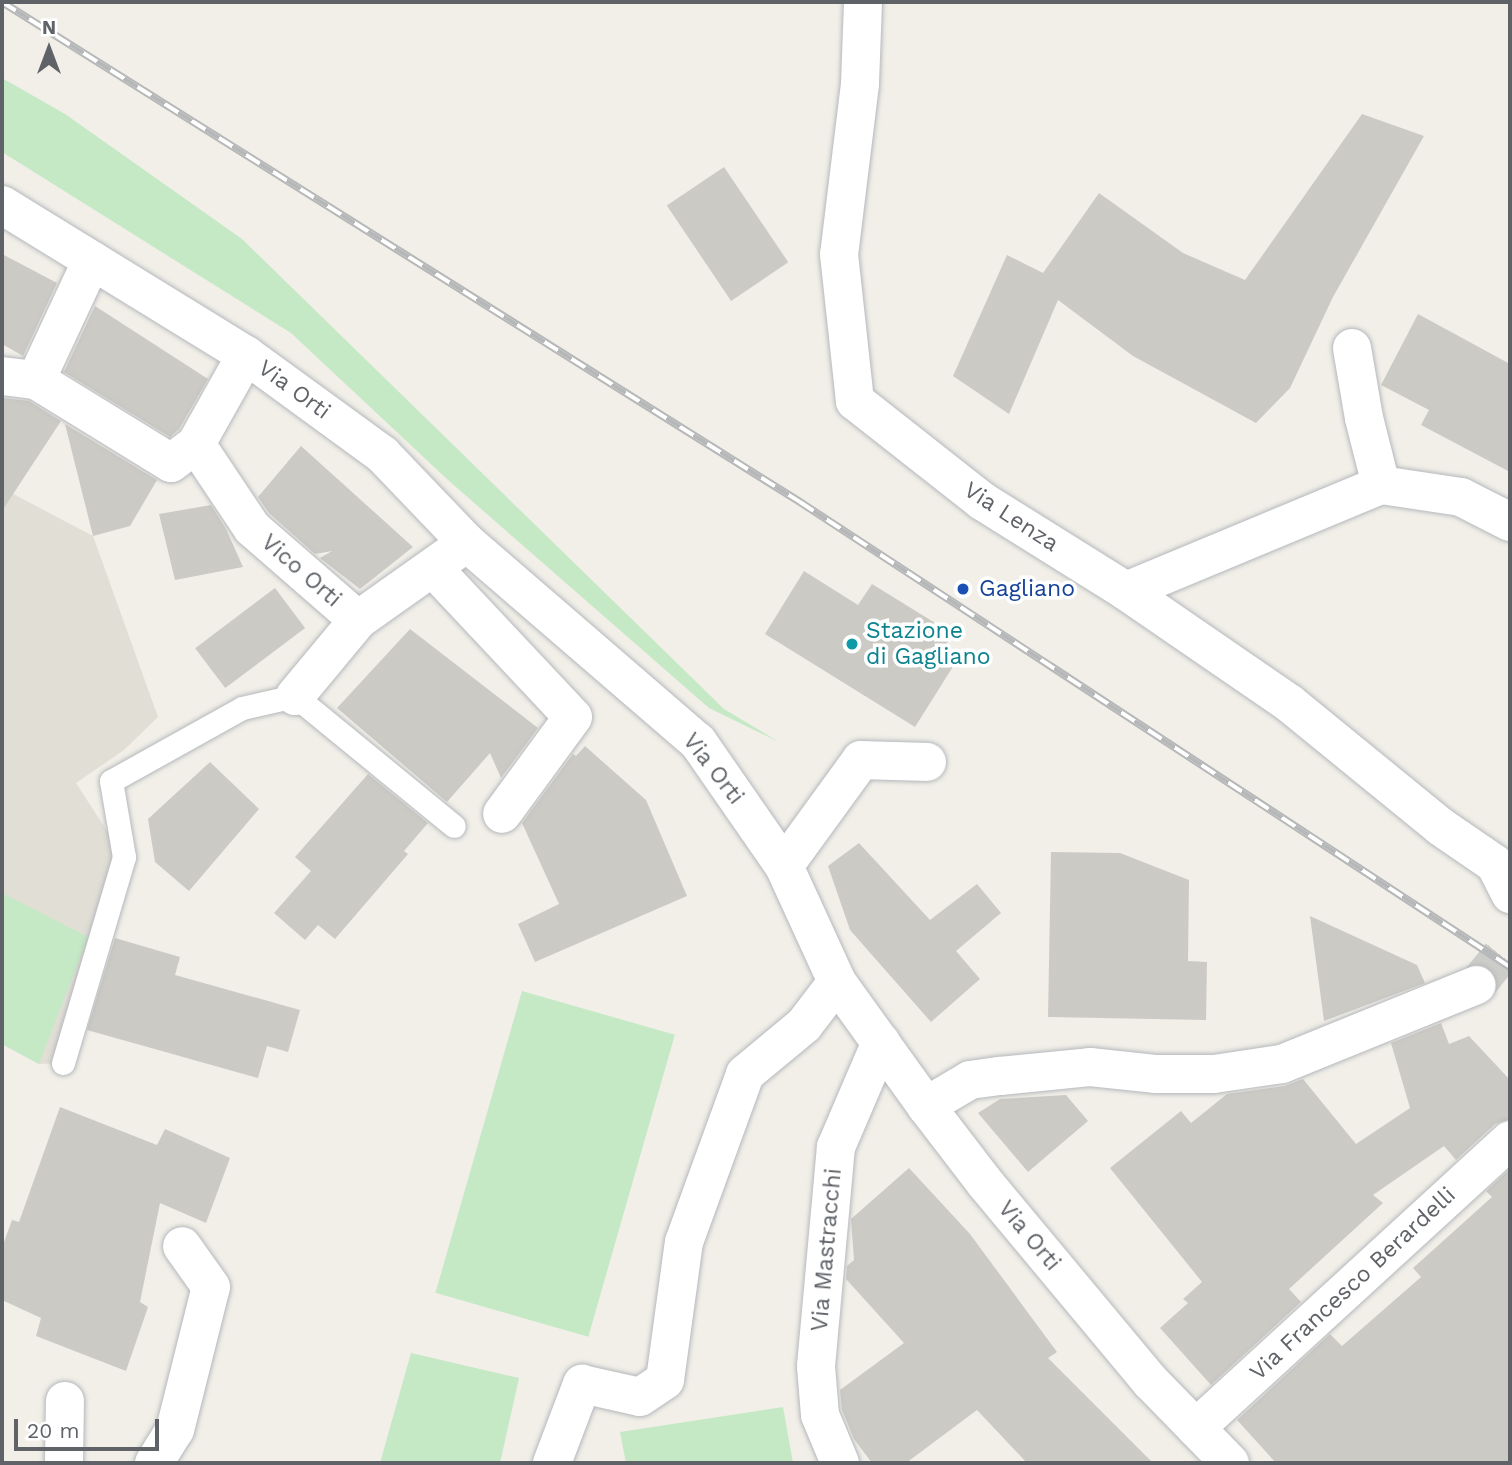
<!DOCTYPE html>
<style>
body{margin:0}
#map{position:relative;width:1512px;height:1465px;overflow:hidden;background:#f1efe8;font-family:"Work Sans",sans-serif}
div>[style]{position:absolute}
.education>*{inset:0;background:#e1ded6}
.green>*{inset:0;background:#c5e8c5;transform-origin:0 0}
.building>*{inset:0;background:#cccac5;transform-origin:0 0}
.street-tunnel>*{height:38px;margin-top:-19px;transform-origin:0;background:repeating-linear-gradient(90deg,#ccccc8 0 38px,transparent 0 57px)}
.roads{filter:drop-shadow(0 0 2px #b5b8bc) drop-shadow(0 0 2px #b5b8bc)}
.lane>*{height:23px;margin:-11.5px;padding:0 11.5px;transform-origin:11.5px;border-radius:11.5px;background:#fff}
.street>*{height:38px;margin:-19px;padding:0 19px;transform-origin:19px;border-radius:19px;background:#fff}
.rail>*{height:8px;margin-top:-4px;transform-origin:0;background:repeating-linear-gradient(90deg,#fff 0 16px,#b6b7b8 0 32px);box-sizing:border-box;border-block:2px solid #b6b7b8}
.dots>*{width:19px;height:19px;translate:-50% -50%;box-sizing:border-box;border:4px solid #fff;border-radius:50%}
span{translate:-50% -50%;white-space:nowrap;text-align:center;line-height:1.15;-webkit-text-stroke:7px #fff;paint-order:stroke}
.street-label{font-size:23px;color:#5f6368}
.transit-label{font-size:23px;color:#164399}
.left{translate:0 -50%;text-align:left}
.culture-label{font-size:23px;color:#0d838f}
.frame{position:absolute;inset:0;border:4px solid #5f6368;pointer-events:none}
.north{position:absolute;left:14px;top:14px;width:70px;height:70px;-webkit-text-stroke:5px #fff;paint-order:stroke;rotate:0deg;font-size:19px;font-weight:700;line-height:28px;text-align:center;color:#5f6368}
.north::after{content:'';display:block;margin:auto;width:24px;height:32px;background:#5f6368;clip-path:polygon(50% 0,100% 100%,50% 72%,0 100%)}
.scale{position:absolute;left:14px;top:1419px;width:145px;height:32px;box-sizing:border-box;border:4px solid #5f6368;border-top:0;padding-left:9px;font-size:21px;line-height:24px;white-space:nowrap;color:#5f6368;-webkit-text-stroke:5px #fff;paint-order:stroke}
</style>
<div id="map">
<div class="education">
<div style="clip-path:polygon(2px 488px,93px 536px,158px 717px,124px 750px,76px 783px,124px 857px,63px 1063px,39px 1064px,2px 1044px)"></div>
</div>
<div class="green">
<div style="clip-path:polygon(2px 78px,65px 114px,242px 239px,724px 709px,779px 742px,709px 708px,448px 480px,291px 333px,2px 152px)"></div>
<div style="clip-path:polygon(2px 893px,88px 937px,39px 1064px,2px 1044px)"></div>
<div style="left:522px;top:991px;width:159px;height:314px;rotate:16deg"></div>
<div style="clip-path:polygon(411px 1353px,519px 1378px,500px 1463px,380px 1463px)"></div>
<div style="clip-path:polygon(783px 1407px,793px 1463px,626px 1463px,620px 1432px)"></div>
</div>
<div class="building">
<div style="clip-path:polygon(1362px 114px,1424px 136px,1333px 297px,1290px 388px,1256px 423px,1133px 356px,1058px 300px,1009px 414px,953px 376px,1007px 255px,1043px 273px,1099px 193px,1183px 253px,1245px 280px)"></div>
<div style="left:724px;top:167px;width:115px;height:69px;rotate:56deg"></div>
<div style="clip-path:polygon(2px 254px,57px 283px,23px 356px,2px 344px)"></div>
<div style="clip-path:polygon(95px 306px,208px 379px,179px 429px,170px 437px,64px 372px)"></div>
<div style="clip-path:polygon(1418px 314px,1510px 364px,1510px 472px,1421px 425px,1429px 410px,1381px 385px)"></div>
<div style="clip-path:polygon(3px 398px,29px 401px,61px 421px,2px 511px)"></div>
<div style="clip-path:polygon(65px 424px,157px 480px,130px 526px,93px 536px)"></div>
<div style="clip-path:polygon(301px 446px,413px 547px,360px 589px,320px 558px,332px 551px,315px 554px,269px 513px,258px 497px)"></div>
<div style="clip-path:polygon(211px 505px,226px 529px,243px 567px,175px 580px,159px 514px)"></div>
<div style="clip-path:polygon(804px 571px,858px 605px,872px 584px,953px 634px,939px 655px,954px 665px,915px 727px,765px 634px)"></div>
<div style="left:275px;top:588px;width:50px;height:100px;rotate:53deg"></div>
<div style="clip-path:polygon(410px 629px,538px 728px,501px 778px,490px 753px,447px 802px,337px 708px)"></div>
<div style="clip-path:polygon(585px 746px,646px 800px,687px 896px,535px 962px,518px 924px,559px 904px,522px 823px,573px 754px,576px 756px)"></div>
<div style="clip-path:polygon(210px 762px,259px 809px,189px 891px,155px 862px,148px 819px)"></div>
<div style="clip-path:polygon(368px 774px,428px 823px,404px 851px,408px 854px,335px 939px,318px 925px,305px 940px,274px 913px,311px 871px,295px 857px)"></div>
<div style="clip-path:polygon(859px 843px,930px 920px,977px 884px,1001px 913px,956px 951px,980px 979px,931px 1022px,850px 930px,828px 866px)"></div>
<div style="clip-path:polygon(1051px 852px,1120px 853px,1189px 880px,1188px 961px,1207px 962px,1206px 1020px,1048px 1017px)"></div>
<div style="clip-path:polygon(1310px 916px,1417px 965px,1425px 983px,1324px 1021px)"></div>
<div style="clip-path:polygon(115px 938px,180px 957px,175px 975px,300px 1010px,288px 1052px,267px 1046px,258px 1078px,87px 1030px)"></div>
<div style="clip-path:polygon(1441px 1023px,1449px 1044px,1469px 1036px,1510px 1080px,1510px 1119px,1495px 1124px,1456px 1160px,1444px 1146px,1373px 1195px,1383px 1203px,1289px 1289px,1301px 1302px,1211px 1385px,1160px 1328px,1188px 1303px,1183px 1299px,1202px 1282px,1110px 1168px,1181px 1111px,1191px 1123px,1227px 1094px,1285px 1086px,1303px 1079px,1356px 1144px,1410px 1108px,1391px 1043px)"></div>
<div style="clip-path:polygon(1066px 1095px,1088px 1121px,1028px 1172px,978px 1113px,1000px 1099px)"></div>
<div style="clip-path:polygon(60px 1107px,157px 1145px,165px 1129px,230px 1158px,206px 1223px,160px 1203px,140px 1302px,148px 1307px,126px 1371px,36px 1336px,41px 1318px,2px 1300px,2px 1248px,12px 1220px,19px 1222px)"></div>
<div style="clip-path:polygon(909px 1168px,970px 1234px,1057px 1352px,1048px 1358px,1153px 1463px,1027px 1463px,977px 1410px,906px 1463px,872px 1463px,854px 1439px,842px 1410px,840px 1390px,904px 1343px,846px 1279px,847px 1266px,854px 1260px,851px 1219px)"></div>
<div style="clip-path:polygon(1510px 1169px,1510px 1463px,1276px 1463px,1237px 1420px,1330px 1334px,1342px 1346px,1421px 1277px,1413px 1268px,1492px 1197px,1486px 1191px)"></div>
</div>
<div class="street-tunnel">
<div style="left:1477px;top:985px;width:53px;rotate:-51.2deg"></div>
</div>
<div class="roads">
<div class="lane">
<div style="left:63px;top:1063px;width:215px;rotate:-73.5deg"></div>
<div style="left:124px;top:857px;width:77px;rotate:-99.7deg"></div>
<div style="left:111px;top:781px;width:150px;rotate:-29.1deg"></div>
<div style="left:242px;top:708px;width:54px;rotate:-12.8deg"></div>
<div style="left:295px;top:696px;width:205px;rotate:39.3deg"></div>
</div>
<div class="street">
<div style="left:863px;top:2px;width:82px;rotate:92.1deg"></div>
<div style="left:860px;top:84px;width:171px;rotate:97deg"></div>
<div style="left:839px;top:254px;width:148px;rotate:83.8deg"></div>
<div style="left:855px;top:401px;width:162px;rotate:38.2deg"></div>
<div style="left:982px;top:501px;width:170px;rotate:32deg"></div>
<div style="left:1126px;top:591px;width:198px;rotate:34.5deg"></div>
<div style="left:1289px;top:703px;width:196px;rotate:39.2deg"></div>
<div style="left:1441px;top:827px;width:65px;rotate:34.4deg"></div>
<div style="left:1495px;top:864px;width:34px;rotate:63deg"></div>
<div style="left:2px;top:205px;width:286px;rotate:31.6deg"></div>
<div style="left:246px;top:355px;width:170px;rotate:36.1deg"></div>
<div style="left:383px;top:455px;width:120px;rotate:46.3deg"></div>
<div style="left:466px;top:542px;width:306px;rotate:40.8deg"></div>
<div style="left:698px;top:742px;width:151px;rotate:55.3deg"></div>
<div style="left:784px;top:866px;width:128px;rotate:65.4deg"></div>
<div style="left:837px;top:982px;width:153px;rotate:54.3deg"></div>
<div style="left:926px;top:1106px;width:97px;rotate:52.5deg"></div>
<div style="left:985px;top:1183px;width:259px;rotate:50.2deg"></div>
<div style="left:1151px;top:1382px;width:113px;rotate:45.7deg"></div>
<div style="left:1352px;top:348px;width:71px;rotate:80.3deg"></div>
<div style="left:1364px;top:418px;width:69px;rotate:75.8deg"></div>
<div style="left:2px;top:376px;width:34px;rotate:7deg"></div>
<div style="left:36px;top:380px;width:158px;rotate:31.6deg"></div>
<div style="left:171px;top:463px;width:31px;rotate:-37deg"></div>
<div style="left:196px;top:444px;width:101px;rotate:56.3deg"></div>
<div style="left:252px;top:528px;width:140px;rotate:41deg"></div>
<div style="left:36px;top:380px;width:132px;rotate:-65deg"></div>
<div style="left:196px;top:444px;width:102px;rotate:-60.7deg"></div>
<div style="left:433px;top:568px;width:204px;rotate:46.8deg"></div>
<div style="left:573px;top:717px;width:120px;rotate:126.2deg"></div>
<div style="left:1126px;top:591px;width:276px;rotate:-22.6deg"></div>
<div style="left:1381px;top:485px;width:81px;rotate:8.5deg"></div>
<div style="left:1461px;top:497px;width:55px;rotate:27deg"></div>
<div style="left:295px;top:696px;width:99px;rotate:-50.3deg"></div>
<div style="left:358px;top:620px;width:118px;rotate:-35.3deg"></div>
<div style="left:784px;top:866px;width:131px;rotate:-54deg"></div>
<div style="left:861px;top:760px;width:66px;rotate:1.7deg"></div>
<div style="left:926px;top:1106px;width:51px;rotate:-30.6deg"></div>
<div style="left:970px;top:1080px;width:30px;rotate:-8deg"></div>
<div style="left:1000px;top:1076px;width:90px;rotate:-5.7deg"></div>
<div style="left:1090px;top:1067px;width:65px;rotate:6.1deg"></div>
<div style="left:1155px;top:1074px;width:59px"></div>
<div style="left:1214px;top:1074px;width:69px;rotate:-8.4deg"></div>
<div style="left:1282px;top:1064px;width:210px;rotate:-22.1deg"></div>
<div style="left:1196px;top:1428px;width:426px;rotate:-42.5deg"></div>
<div style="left:64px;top:1463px;width:62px;rotate:-89.1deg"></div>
<div style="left:154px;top:1463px;width:39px;rotate:-58deg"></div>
<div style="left:175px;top:1430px;width:147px;rotate:-75.9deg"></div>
<div style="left:211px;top:1287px;width:50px;rotate:-125.3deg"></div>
<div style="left:552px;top:1463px;width:85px;rotate:-69.2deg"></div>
<div style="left:582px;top:1384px;width:59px;rotate:12.6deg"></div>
<div style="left:640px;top:1397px;width:30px;rotate:-34deg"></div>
<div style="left:665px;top:1380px;width:139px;rotate:-82.2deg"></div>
<div style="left:684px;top:1242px;width:179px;rotate:-70deg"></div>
<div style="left:745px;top:1074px;width:77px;rotate:-39.7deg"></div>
<div style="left:804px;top:1025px;width:54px;rotate:-52.5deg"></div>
<div style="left:840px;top:1463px;width:52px;rotate:-112.6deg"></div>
<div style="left:820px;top:1415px;width:49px;rotate:-94.7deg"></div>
<div style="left:816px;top:1366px;width:220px;rotate:-84.8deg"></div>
<div style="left:836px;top:1147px;width:114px;rotate:-66.8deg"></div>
</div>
</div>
<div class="rail">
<div style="left:2px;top:2px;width:942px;rotate:32.07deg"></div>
<div style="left:800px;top:502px;width:849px;rotate:33.22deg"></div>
</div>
<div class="dots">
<div style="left:963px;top:589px;background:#1a4fb4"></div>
<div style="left:852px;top:644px;background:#0f9aa8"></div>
</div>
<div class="street-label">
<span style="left:294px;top:390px;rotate:36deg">Via Orti</span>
<span style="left:1011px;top:517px;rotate:33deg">Via Lenza</span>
<span style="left:301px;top:571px;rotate:41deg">Vico Orti</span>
<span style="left:713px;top:769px;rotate:52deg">Via Orti</span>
<span style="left:1029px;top:1236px;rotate:50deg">Via Orti</span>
<span style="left:827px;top:1250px;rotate:-85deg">Via Mastracchi</span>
<span style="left:1353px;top:1284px;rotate:-43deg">Via Francesco Berardelli</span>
</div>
<div class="transit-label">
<span class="left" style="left:979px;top:589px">Gagliano</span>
</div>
<div class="culture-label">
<span class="left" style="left:866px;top:644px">Stazione<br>di Gagliano</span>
</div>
<div class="frame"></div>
<div class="north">N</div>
<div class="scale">20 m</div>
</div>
